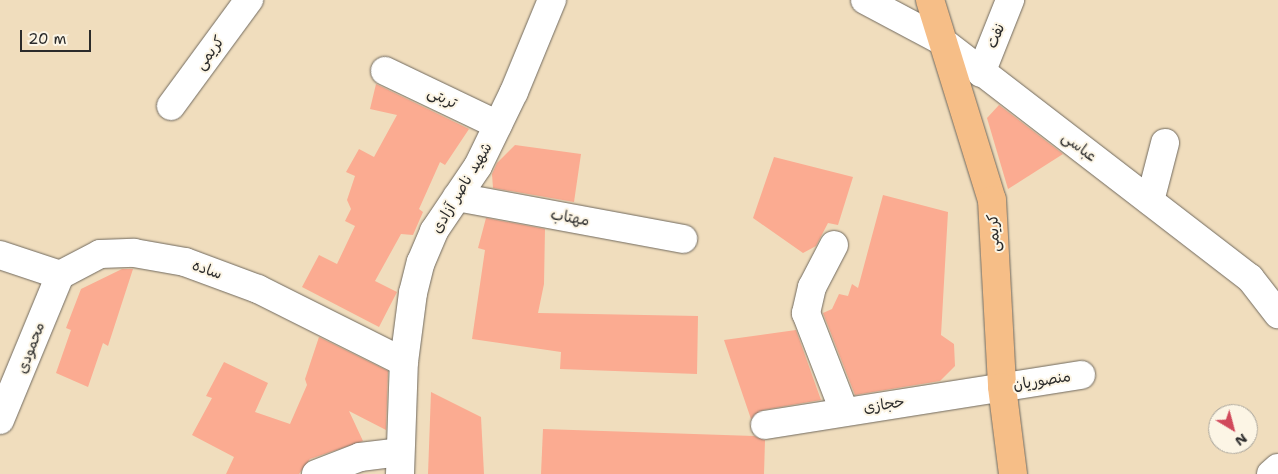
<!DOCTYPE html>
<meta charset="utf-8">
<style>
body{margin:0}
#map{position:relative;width:1278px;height:474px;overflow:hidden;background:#f0ddbd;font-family:"Shantell Sans","Playpen Sans Arabic",sans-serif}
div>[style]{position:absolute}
.building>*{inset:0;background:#fbab91}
.roads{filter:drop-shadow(0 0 1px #70695e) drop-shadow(0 0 1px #70695e)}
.minor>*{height:28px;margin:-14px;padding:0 14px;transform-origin:14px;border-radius:14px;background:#fff}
.major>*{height:28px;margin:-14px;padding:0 14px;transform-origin:14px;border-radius:14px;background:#f6be87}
span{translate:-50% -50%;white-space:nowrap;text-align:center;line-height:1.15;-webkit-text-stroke:4px #fcf5e5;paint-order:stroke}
.street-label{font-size:15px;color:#2b2b2b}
.north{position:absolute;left:1208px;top:404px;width:50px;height:50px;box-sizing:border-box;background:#fcf5e5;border:1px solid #a8a49b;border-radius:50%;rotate:143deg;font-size:14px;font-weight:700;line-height:20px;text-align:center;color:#2b2b2b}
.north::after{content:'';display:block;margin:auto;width:18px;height:22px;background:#d1495b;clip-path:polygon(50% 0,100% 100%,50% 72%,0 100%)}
.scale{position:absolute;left:20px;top:30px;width:71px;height:22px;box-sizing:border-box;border:2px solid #2b2b2b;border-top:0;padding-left:6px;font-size:15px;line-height:18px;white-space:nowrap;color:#2b2b2b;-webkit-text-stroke:4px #fcf5e5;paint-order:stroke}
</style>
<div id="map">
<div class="building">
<div style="clip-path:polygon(376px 84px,469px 129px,445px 165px,440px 162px,419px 209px,423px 212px,413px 235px,401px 234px,375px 281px,397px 292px,379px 327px,302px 287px,319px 255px,337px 264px,355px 226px,345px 221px,351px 209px,347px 200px,355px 176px,346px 172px,359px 149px,374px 157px,397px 115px,370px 109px)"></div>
<div style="clip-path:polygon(999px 105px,1063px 154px,1008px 189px,987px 118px)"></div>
<div style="clip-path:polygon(515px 145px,581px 154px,574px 202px,493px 188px,492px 174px,497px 163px)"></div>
<div style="clip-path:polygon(774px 157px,853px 177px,838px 225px,828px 223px,816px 246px,803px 253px,753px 218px)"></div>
<div style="clip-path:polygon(883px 195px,948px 212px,941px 335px,954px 344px,955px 366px,940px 381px,855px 395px,823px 313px,832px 309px,839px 294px,848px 296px,852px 284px,858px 288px)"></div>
<div style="clip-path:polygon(486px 218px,545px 229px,544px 284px,538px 313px,698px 316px,697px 374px,560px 369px,561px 352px,472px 339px,485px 250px,478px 248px)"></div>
<div style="clip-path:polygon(122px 269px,133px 269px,108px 346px,103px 343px,88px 387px,56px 373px,71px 330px,66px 328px,81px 289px)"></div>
<div style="clip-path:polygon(796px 330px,821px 400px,763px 410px,751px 419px,724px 340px)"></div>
<div style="clip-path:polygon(319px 337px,388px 371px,386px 430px,349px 411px,363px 441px,310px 459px,299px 474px,226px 474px,234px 457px,192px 435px,212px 398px,206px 396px,224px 362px,268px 383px,255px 412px,290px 424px,307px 385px,305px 379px)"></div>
<div style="clip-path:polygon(431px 392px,481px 417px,484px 474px,428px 474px)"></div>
<div style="clip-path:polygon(543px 429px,754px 436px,765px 440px,764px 474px,541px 474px)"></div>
</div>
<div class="roads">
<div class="minor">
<div style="left:865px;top:0;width:87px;rotate:28deg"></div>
<div style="left:942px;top:41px;width:389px;rotate:37.6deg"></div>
<div style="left:1250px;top:278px;width:46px;rotate:52.1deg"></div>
<div style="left:385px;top:71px;width:125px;rotate:25.5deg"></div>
<div style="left:981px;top:73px;width:79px;rotate:-68.3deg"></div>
<div style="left:171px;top:106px;width:132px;rotate:-53.7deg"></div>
<div style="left:457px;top:197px;width:230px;rotate:10.5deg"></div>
<div style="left:1150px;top:201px;width:60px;rotate:-75.5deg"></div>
<div style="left:834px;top:245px;width:47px;rotate:117.6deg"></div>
<div style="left:812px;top:287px;width:27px;rotate:103deg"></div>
<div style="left:806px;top:313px;width:105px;rotate:68.8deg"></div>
<div style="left:0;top:255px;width:63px;rotate:18.4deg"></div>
<div style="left:60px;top:275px;width:45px;rotate:-27.7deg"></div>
<div style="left:100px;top:254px;width:34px;rotate:-2deg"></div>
<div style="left:134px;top:253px;width:52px;rotate:10deg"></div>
<div style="left:185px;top:262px;width:78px;rotate:20.3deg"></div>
<div style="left:258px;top:289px;width:163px;rotate:26.6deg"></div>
<div style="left:0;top:420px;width:157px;rotate:-67.5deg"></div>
<div style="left:765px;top:425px;width:320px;rotate:-9deg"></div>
<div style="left:316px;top:474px;width:47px;rotate:-21.1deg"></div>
<div style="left:360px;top:457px;width:38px;rotate:-7deg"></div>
<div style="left:400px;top:474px;width:112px;rotate:-88deg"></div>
<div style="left:404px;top:362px;width:70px;rotate:-82.6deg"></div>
<div style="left:413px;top:293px;width:32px;rotate:-76deg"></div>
<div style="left:421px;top:262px;width:34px;rotate:-67deg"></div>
<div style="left:434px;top:231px;width:78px;rotate:-55.9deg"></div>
<div style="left:478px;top:166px;width:82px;rotate:-64.1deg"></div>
<div style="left:514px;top:92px;width:100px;rotate:-67.6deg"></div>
<div style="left:1271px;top:474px;width:9px;rotate:-41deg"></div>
</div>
<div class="major">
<div style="left:930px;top:0;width:209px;rotate:72.8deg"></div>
<div style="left:992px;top:200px;width:187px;rotate:86.9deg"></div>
<div style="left:1002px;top:387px;width:88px;rotate:82.8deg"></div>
</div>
</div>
<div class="street-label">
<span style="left:996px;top:36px;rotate:-68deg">نفت</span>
<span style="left:210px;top:53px;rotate:-53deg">کریمی</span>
<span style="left:442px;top:98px;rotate:25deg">تربتی</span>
<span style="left:1079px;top:147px;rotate:37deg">عباسی</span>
<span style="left:462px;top:188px;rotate:-59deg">شهید ناصر آزادی</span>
<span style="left:570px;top:218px;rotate:10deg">مهتاب</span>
<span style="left:994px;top:233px;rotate:-93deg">کریمی</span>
<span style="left:207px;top:270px;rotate:20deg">ساده</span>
<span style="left:31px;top:348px;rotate:-69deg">محمودی</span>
<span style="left:1042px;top:381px;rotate:-9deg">منصوریان</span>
<span style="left:884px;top:405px;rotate:-9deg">حجازی</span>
</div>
<div class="north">N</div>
<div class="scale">20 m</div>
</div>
